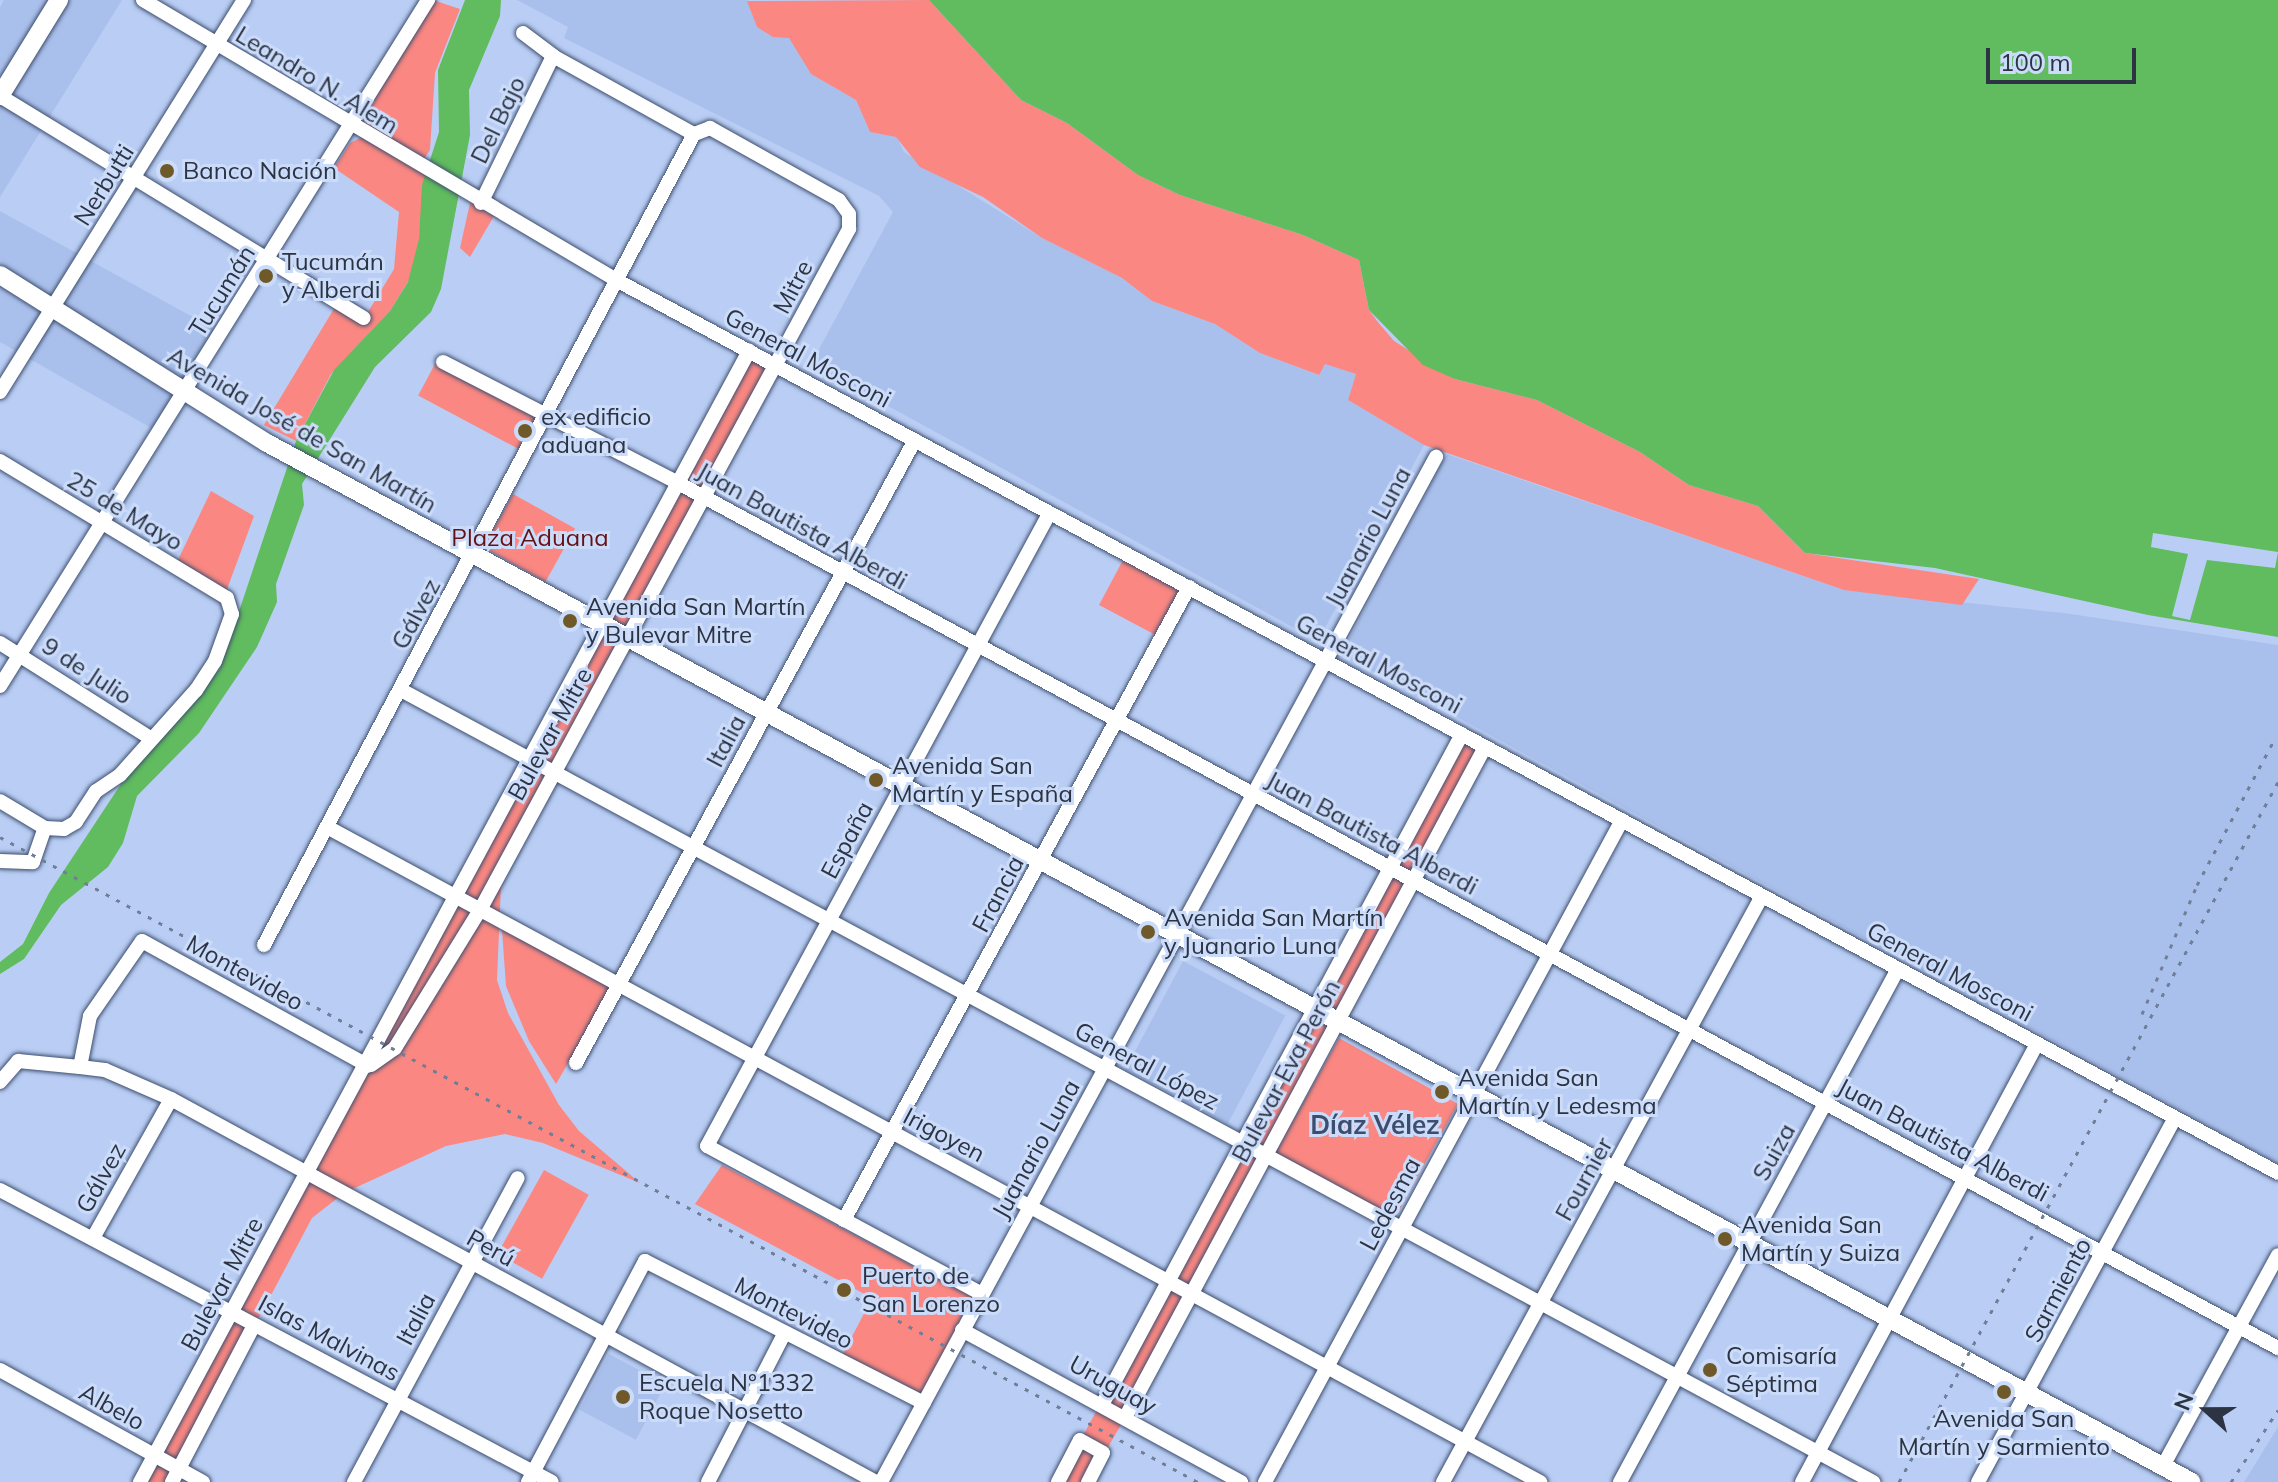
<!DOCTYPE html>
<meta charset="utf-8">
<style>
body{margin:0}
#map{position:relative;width:2278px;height:1482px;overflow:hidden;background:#bacef5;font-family:Mulish,sans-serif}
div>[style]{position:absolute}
.built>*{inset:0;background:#aac0ec;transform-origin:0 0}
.green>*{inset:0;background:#fa8782;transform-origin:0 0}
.water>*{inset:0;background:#60bc5e}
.pier>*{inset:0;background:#bacef5}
.roads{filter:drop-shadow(0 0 2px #3d4e6e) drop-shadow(0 0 2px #3d4e6e)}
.minor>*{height:14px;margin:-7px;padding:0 7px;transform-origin:7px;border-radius:7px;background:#fff}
.major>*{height:18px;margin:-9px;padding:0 9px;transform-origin:9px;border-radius:9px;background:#fff}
.rail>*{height:3px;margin-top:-1.5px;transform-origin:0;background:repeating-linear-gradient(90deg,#707e98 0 4px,transparent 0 12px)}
.dots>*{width:22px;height:22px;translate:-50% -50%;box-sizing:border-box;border:4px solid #cbdbfa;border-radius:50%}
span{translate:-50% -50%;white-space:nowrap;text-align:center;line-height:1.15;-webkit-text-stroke:6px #cbdbfa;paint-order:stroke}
.street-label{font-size:24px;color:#2c3443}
.poi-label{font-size:24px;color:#2c3443}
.left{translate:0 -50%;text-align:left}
.park-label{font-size:24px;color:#631317}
.neighbourhood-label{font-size:26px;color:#3d4d6e;font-weight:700}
.north{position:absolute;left:2166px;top:1370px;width:80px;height:80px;-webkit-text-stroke:6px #cbdbfa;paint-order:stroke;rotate:291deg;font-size:22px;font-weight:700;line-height:32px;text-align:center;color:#2c3443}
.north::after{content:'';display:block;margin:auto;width:28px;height:36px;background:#2c3443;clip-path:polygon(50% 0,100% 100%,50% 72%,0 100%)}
.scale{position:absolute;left:1986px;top:48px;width:150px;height:36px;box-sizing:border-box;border:4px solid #2c3443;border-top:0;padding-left:10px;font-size:24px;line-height:28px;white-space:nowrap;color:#2c3443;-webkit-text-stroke:6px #cbdbfa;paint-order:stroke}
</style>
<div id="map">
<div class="built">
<div style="clip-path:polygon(4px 0,122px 0,0 197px,0 7px)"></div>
<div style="clip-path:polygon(517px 0,748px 0,757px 27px,773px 37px,789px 37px,811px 74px,856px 100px,870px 132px,897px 137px,904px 152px,1042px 238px,1122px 278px,1152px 301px,1215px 324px,1260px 353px,1318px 375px,1325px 364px,1356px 374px,1348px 400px,1424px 445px,1318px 641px,811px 364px,893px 212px,879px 196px,564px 38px,568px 27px)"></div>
<div style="clip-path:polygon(0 211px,222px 333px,160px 433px,0 342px)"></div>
<div style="clip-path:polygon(1447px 454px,1844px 590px,2064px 613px,2278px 645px,2278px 1163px,1341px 654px)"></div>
<div style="left:1183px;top:961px;width:116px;height:123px;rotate:28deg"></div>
<div style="left:609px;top:1354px;width:64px;height:63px;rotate:28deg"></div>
<div style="clip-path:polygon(2278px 1427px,2278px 1482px,2244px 1482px)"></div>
</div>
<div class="green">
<div style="clip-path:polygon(433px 0,460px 9px,435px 73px,430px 150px,422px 162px,359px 126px)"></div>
<div style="clip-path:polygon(929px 0,1021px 100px,1067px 123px,1138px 175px,1180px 195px,1303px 235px,1359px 260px,1369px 310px,1377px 321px,1394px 341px,1455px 379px,1537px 400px,1640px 452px,1689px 485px,1758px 506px,1805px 553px,1979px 579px,1962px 605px,1844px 590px,1424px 445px,1348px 400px,1356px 374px,1325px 364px,1319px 375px,1260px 353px,1215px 324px,1152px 301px,1122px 278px,1042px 238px,983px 197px,920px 167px,896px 137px,870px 132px,856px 100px,811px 74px,789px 38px,773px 37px,757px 27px,747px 1px)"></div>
<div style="clip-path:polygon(362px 137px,426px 175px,418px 250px,409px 280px,390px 311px,331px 374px,296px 441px,264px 425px,335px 307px,356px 321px,368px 312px,394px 269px,399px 212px,334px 168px,350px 143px)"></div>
<div style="clip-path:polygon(470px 203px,494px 216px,470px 257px,460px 248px)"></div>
<div style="clip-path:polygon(749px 351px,775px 366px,501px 885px,497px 980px,508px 1013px,559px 1105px,579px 1131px,640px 1183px,543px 1143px,505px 1134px,446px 1146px,344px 1193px,312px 1218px,172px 1482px,140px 1482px)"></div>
<div style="left:436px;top:362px;width:118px;height:38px;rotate:28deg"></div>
<div style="clip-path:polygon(211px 491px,254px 516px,226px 592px,177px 562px)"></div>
<div style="left:513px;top:494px;width:71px;height:61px;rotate:29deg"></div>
<div style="left:1123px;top:560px;width:64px;height:51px;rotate:28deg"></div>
<div style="clip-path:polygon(1462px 734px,1485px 747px,1126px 1416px,1088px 1482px,1058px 1482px)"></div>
<div style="clip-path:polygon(502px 930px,612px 987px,556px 1084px,529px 1041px,506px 986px)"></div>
<div style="left:1339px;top:1038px;width:136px;height:131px;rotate:29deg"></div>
<div style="clip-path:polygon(722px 1165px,972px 1297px,922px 1394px,843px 1354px,872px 1298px,695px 1204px)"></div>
<div style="left:544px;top:1170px;width:51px;height:96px;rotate:29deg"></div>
</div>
<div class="water">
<div style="clip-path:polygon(465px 0,501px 0,500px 16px,469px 90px,470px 135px,441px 289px,431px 312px,375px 367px,302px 484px,304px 505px,276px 584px,277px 602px,257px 647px,199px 733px,137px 796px,123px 843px,108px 867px,61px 905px,24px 959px,0 974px,0 962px,23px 944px,49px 893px,121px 784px,220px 668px,296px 441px,334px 370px,390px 311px,408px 282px,419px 239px,422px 185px,439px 132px,438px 70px)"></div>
<div style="clip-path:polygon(929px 0,2278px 0,2278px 637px,2148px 615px,1935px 568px,1805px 553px,1758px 506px,1689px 485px,1640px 452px,1537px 400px,1455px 379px,1423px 365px,1369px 310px,1359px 260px,1303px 235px,1180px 195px,1138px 175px,1067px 123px,1021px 100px)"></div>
</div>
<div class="pier">
<div style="clip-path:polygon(2153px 533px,2278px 552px,2275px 568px,2207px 560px,2190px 620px,2172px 616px,2188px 554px,2151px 547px)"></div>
</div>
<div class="roads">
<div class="minor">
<div style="left:143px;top:0;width:552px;rotate:30.61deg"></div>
<div style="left:618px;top:281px;width:1884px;rotate:28.25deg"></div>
<div style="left:523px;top:33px;width:38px;rotate:37deg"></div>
<div style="left:553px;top:56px;width:161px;rotate:29deg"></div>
<div style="left:0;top:96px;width:426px;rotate:31.4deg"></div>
<div style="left:481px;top:203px;width:164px;rotate:-63.9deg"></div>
<div style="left:443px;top:362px;width:267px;rotate:27.2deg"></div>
<div style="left:680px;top:484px;width:1817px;rotate:28.4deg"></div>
<div style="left:0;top:392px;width:462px;rotate:-58.1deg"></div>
<div style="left:0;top:461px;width:265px;rotate:31.1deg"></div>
<div style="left:227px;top:598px;width:17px;rotate:73deg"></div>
<div style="left:232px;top:614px;width:50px;rotate:109.9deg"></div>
<div style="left:215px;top:661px;width:35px;rotate:123deg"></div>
<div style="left:196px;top:690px;width:114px;rotate:131.8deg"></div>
<div style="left:120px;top:775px;width:29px;rotate:146deg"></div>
<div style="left:96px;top:791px;width:37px;rotate:123deg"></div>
<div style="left:76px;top:822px;width:14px;rotate:150deg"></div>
<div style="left:64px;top:829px;width:19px;rotate:-177deg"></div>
<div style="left:45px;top:828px;width:52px;rotate:-149deg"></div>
<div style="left:0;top:643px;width:178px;rotate:32.3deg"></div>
<div style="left:0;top:686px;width:809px;rotate:-58.04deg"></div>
<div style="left:401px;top:690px;width:1672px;rotate:28.28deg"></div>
<div style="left:327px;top:827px;width:1379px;rotate:28.37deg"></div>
<div style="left:0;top:861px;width:33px;rotate:2deg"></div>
<div style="left:33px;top:862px;width:36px;rotate:-71deg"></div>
<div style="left:264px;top:945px;width:918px;rotate:-62.07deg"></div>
<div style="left:576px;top:1063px;width:709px;rotate:-61.45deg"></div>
<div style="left:371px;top:1065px;width:29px;rotate:-35deg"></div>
<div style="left:395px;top:1048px;width:162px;rotate:-58.4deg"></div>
<div style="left:480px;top:910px;width:775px;rotate:-61.55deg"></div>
<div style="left:849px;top:229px;width:15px;rotate:-90deg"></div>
<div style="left:849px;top:214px;width:17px;rotate:-126deg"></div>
<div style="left:839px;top:200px;width:148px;rotate:-150.8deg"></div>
<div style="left:710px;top:128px;width:17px;rotate:159deg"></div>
<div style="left:80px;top:1067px;width:25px;rotate:7deg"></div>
<div style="left:105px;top:1070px;width:72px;rotate:23.7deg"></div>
<div style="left:171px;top:1099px;width:802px;rotate:28.51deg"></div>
<div style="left:0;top:1082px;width:28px;rotate:-49deg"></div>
<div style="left:18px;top:1061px;width:62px;rotate:5.5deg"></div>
<div style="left:80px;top:1067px;width:52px;rotate:-78.9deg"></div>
<div style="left:90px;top:1016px;width:91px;rotate:-55.3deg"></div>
<div style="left:142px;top:941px;width:258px;rotate:28.9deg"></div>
<div style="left:0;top:1190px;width:624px;rotate:27.88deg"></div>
<div style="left:844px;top:1220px;width:721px;rotate:-61.41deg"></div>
<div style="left:93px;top:1238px;width:159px;rotate:-60.7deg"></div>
<div style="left:982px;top:1294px;width:312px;rotate:-151.7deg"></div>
<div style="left:707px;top:1146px;width:719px;rotate:-61.58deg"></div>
<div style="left:962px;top:1330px;width:318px;rotate:28.6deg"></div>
<div style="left:0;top:1370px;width:232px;rotate:28.9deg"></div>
<div style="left:1103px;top:1403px;width:759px;rotate:-61.78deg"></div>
<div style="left:1126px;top:1416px;width:759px;rotate:-61.78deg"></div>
<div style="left:2163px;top:1466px;width:240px;rotate:-61.4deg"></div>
<div style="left:140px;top:1482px;width:1285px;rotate:-61.7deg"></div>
<div style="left:172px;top:1482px;width:177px;rotate:-62.4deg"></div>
<div style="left:354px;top:1482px;width:345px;rotate:-61.7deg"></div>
<div style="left:528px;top:1482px;width:250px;rotate:-62.1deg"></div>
<div style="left:645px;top:1261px;width:313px;rotate:27deg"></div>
<div style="left:708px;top:1482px;width:166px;rotate:-62.8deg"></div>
<div style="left:881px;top:1482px;width:1166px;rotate:-61.57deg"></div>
<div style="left:1058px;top:1482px;width:47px;rotate:-62.4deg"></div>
<div style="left:1080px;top:1440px;width:26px;rotate:29deg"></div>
<div style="left:1103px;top:1453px;width:33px;rotate:117deg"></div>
<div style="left:1265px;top:1482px;width:752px;rotate:-61.66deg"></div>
<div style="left:1443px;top:1482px;width:667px;rotate:-61.44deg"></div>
<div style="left:1620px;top:1482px;width:583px;rotate:-61.55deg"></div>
<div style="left:1802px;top:1482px;width:497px;rotate:-61.8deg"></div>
<div style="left:1978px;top:1482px;width:414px;rotate:-61.6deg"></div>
</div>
<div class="major">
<div style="left:0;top:96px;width:113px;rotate:-58.4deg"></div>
<div style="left:0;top:275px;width:315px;rotate:32.2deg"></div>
<div style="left:267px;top:443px;width:2187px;rotate:28.36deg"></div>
</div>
</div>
<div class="rail">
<div style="left:0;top:837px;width:1361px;rotate:28.3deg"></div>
<div style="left:2142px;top:1014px;width:140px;rotate:-66.9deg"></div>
<div style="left:2197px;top:885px;width:164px;rotate:-62deg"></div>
<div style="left:1899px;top:1482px;width:796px;rotate:-61.57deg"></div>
<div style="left:2231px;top:1482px;width:86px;rotate:-56.9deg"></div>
</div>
<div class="dots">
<div style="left:167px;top:171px;background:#705929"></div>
<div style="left:266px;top:276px;background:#705929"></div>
<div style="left:525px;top:431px;background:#705929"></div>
<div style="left:570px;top:621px;background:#705929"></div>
<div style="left:876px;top:780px;background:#705929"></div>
<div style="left:1148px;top:932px;background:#705929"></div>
<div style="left:1442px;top:1092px;background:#705929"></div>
<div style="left:1725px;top:1239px;background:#705929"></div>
<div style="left:844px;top:1290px;background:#705929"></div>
<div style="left:1710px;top:1370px;background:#705929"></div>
<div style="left:2004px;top:1392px;background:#705929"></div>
<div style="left:623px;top:1397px;background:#705929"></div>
</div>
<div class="street-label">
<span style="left:317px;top:80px;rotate:31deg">Leandro N. Alem</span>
<span style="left:498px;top:120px;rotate:-64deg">Del Bajo</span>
<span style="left:104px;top:185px;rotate:-58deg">Nerbutti</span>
<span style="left:793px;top:287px;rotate:-62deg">Mitre</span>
<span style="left:222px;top:291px;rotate:-58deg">Tucumán</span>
<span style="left:808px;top:358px;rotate:28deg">General Mosconi</span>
<span style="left:302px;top:430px;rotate:30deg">Avenida José de San Martín</span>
<span style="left:125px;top:511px;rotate:31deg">25 de Mayo</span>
<span style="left:802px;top:526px;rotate:29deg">Juan Bautista Alberdi</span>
<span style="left:1368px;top:537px;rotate:-62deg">Juanario Luna</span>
<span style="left:416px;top:614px;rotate:-62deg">Gálvez</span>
<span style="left:1379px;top:664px;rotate:28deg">General Mosconi</span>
<span style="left:87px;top:671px;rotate:33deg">9 de Julio</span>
<span style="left:550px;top:734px;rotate:-61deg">Bulevar Mitre</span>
<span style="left:726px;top:741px;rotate:-62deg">Italia</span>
<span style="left:1372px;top:833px;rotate:28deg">Juan Bautista Alberdi</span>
<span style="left:847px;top:840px;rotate:-62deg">España</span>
<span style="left:998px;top:894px;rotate:-62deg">Francia</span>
<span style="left:1950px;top:972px;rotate:28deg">General Mosconi</span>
<span style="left:245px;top:973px;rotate:29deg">Montevideo</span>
<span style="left:1147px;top:1066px;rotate:28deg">General López</span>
<span style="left:1286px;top:1071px;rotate:-62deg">Bulevar Eva Perón</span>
<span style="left:944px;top:1135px;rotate:28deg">Irigoyen</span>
<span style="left:1943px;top:1140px;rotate:28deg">Juan Bautista Alberdi</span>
<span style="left:1036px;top:1149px;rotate:-61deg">Juanario Luna</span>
<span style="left:1774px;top:1152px;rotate:-61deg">Suiza</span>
<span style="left:101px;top:1178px;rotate:-61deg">Gálvez</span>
<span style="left:1584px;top:1179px;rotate:-61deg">Fournier</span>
<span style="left:1390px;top:1204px;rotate:-62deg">Ledesma</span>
<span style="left:491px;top:1248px;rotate:29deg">Perú</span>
<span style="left:222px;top:1284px;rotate:-62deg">Bulevar Mitre</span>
<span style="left:2058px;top:1290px;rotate:-62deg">Sarmiento</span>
<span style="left:794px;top:1313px;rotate:27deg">Montevideo</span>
<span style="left:416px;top:1319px;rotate:-62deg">Italia</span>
<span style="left:329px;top:1338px;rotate:28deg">Islas Malvinas</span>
<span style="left:1113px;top:1385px;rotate:29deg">Uruguay</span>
<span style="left:112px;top:1407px;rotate:29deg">Albelo</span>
</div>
<div class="poi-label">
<span class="left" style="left:183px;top:171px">Banco Nación</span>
<span class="left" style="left:282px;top:276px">Tucumán<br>y Alberdi</span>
<span class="left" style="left:541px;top:431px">ex edificio<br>aduana</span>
<span class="left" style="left:586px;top:621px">Avenida San Martín<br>y Bulevar Mitre</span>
<span class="left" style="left:892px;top:780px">Avenida San<br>Martín y España</span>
<span class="left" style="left:1164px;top:932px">Avenida San Martín<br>y Juanario Luna</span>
<span class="left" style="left:1458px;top:1092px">Avenida San<br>Martín y Ledesma</span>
<span class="left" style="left:1741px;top:1239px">Avenida San<br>Martín y Suiza</span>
<span class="left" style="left:862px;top:1290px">Puerto de<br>San Lorenzo</span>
<span class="left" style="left:1726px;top:1370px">Comisaría<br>Séptima</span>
<span class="left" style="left:639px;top:1397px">Escuela N°1332<br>Roque Nosetto</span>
<span style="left:2004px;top:1433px">Avenida San<br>Martín y Sarmiento</span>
</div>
<div class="park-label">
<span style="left:530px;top:538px">Plaza Aduana</span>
</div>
<div class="neighbourhood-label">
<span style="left:1375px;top:1125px">Díaz Vélez</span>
</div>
<div class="north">N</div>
<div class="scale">100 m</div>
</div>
